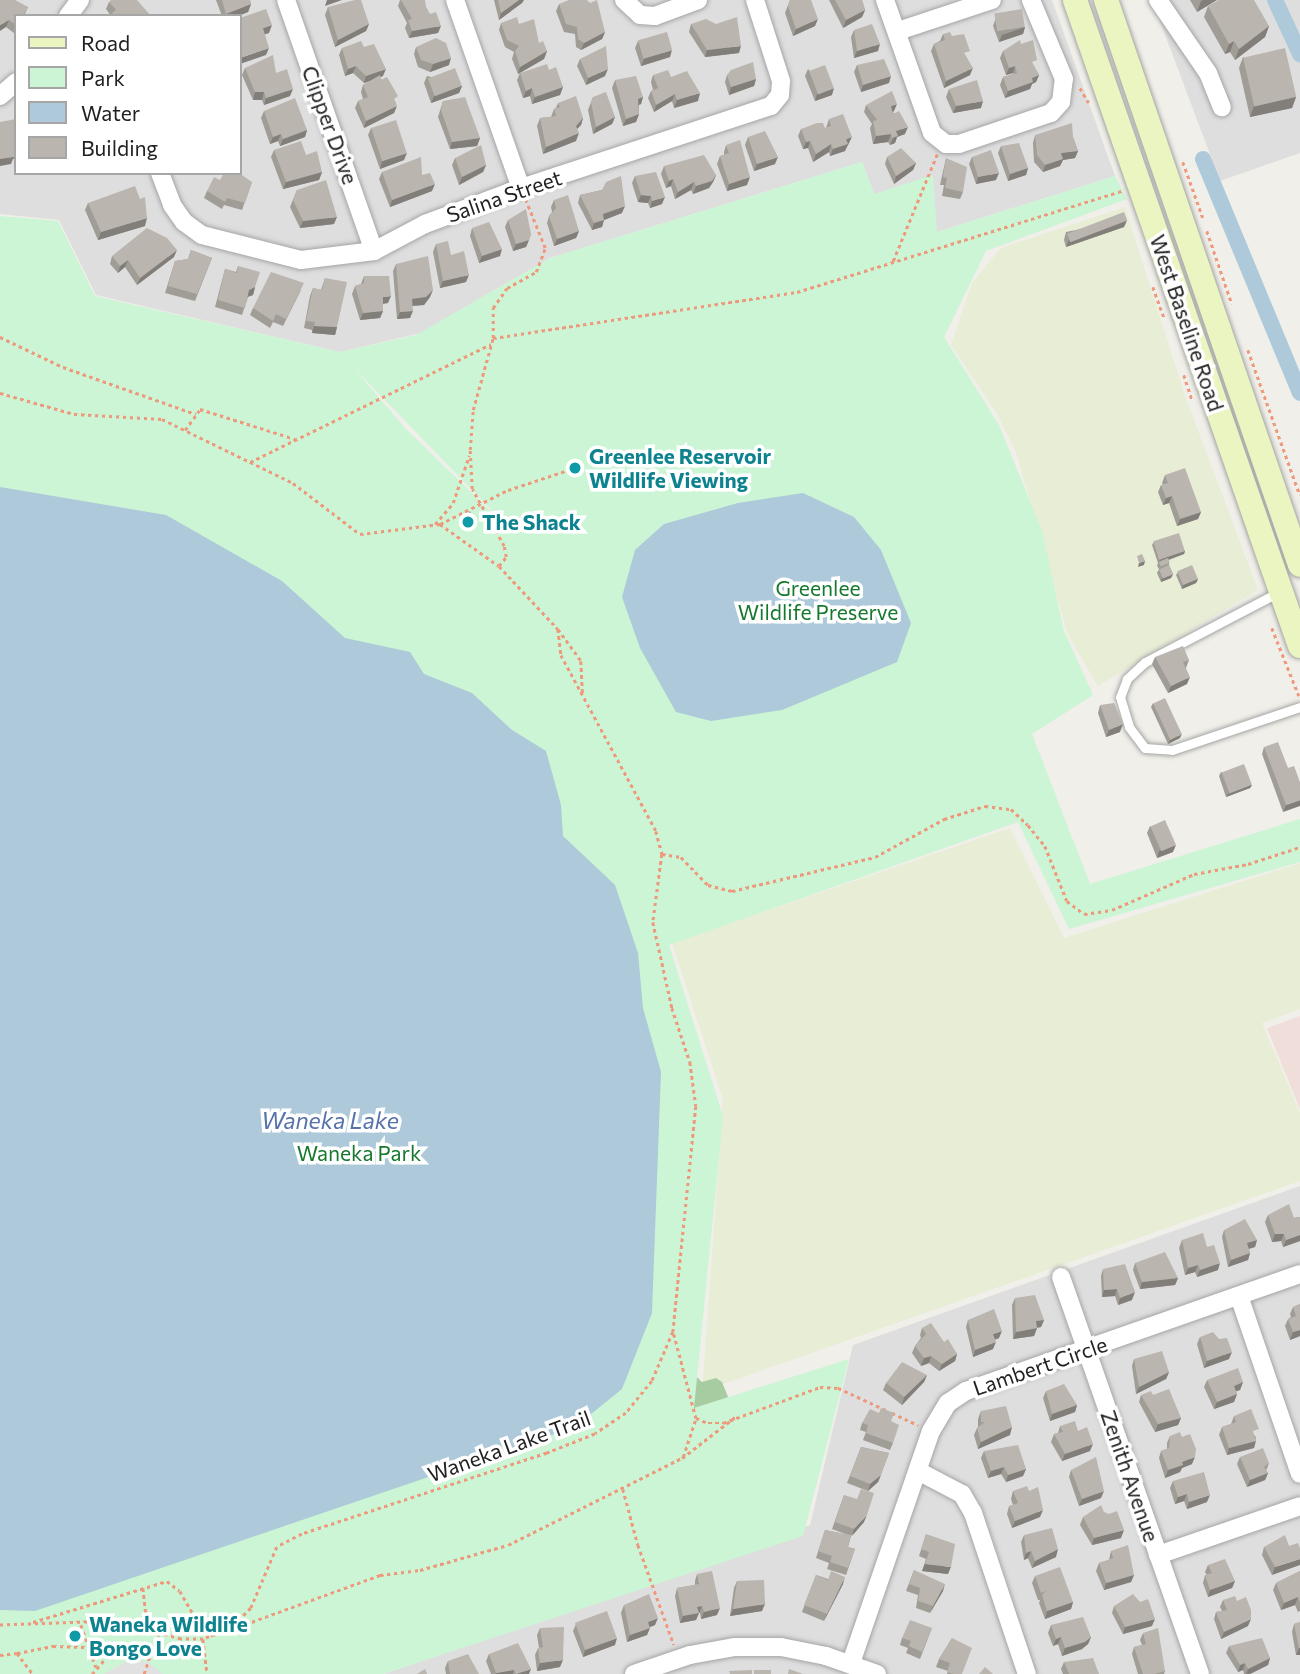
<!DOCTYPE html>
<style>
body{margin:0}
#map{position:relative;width:1300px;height:1674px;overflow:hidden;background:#f0efe9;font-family:Commissioner,sans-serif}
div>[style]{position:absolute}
.residential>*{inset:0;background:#dfdede}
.commercial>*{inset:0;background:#efdeda}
.farmland>*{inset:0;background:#e8edd6}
.forest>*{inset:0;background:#a7cca1}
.park>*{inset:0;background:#cbf5d5}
.parking>*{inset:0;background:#e1e1e1}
.water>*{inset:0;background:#adc9da}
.canal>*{height:16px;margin:-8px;padding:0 8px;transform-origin:8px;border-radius:8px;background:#adc9da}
.path>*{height:2.5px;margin-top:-1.25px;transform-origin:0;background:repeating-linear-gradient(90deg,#ee997c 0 3.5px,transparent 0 7px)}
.roads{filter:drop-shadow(0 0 2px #a5a5a5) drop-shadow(0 0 2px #a5a5a5)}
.service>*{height:9px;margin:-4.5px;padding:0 4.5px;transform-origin:4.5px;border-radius:4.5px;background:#fff}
.minor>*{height:18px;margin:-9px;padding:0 9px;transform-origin:9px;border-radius:9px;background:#fff}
.secondary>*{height:24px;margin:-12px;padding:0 12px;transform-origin:12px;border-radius:12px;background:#ebf5c2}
.wall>*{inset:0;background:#a09c96}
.shaded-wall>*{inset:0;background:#827f7a}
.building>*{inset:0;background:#bab5ae;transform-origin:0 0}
.dots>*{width:19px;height:19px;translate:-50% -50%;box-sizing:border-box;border:4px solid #fff;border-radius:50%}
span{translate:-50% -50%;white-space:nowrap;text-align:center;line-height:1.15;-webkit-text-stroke:7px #fff;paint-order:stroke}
.street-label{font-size:21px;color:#212121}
.culture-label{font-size:21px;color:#0d838f;font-weight:700}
.left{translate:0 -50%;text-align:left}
.park-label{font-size:21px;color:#16782d}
.water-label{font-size:23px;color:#5572a9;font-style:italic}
.legend{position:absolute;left:14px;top:14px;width:228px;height:161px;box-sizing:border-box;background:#fff;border:2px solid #a6a6a6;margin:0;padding:9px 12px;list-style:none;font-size:21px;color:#212121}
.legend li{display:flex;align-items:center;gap:14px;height:35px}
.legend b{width:35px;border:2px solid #a6a6a6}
</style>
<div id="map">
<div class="residential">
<div style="clip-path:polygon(evenodd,0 0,1052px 0,1115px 176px,937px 232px,874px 194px,862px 162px,550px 258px,421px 333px,340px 352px,96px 295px,59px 220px,0 214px,0 0,16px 16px,240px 16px,240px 173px,16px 173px,16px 16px)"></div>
<div style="clip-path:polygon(1152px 0,1300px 0,1300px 153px,1220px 181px)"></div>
<div style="clip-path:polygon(1300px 1186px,1300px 1674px,384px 1674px,810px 1525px,853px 1345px)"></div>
</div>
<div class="commercial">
<div style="clip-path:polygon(1300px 1016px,1300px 1109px,1267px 1028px)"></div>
</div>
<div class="farmland">
<div style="clip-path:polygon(1125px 207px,1184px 393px,1258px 590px,1098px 686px,1068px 635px,1016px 452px,996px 412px,951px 345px,972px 283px,1001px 248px)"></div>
<div style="clip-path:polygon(1010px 828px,1064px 938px,1300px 863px,1300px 1009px,1262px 1023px,1300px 1113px,1300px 1181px,709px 1389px,703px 1381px,723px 1099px,672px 943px)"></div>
</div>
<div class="forest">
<div style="clip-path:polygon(696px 1376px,702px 1382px,716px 1378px,722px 1382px,732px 1407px,703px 1421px,675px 1383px)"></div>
</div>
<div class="park">
<div style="clip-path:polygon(evenodd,862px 162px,874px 194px,933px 175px,937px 232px,1115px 176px,1127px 199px,986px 251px,944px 337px,999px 425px,1042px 531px,1064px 631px,1093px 695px,1032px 734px,1090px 884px,1300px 819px,1300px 862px,1069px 929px,1018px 822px,669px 945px,723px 1116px,694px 1408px,849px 1359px,803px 1536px,383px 1674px,0 1674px,0 216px,58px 221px,95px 296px,340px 352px,416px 335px,550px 258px,862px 162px,352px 366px,506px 525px,506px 526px,405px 428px,352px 366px)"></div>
</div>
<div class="parking">
<div style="clip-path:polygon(129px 1660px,148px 1662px,162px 1674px,104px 1674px)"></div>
</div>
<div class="water">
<div style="clip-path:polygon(0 487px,166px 515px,282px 581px,345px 638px,410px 652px,424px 674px,472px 693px,512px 730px,546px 751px,561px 805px,563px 836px,615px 885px,638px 953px,643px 1008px,661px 1072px,652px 1313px,622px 1389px,575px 1427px,35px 1611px,0 1610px)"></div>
<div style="clip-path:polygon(803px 493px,854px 517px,881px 550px,911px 623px,897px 662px,782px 710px,711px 721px,676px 712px,640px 648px,622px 597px,635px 550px,664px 524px,738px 503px)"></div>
</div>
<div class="canal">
<div style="left:1275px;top:0;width:60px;rotate:65.2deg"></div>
<div style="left:1203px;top:159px;width:253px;rotate:67.5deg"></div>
</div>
<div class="path">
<div style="left:1080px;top:88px;width:17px;rotate:59deg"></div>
<div style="left:1183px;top:162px;width:59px;rotate:70.3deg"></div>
<div style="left:1207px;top:231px;width:77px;rotate:71.1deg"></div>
<div style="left:893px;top:261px;width:116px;rotate:-67.6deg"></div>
<div style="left:1153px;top:287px;width:32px;rotate:70deg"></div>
<div style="left:0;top:337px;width:70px;rotate:25.5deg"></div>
<div style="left:63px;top:367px;width:141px;rotate:19.5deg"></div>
<div style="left:493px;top:338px;width:307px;rotate:-8.6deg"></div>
<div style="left:797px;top:292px;width:340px;rotate:-17.3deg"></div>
<div style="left:1248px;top:350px;width:154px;rotate:70.3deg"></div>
<div style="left:1184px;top:375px;width:25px;rotate:72deg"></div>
<div style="left:0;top:393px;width:77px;rotate:15.8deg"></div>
<div style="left:74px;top:414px;width:88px;rotate:3.3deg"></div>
<div style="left:162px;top:419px;width:146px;rotate:26deg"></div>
<div style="left:293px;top:483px;width:84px;rotate:37.3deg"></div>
<div style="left:360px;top:534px;width:81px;rotate:-7.1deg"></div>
<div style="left:440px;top:524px;width:72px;rotate:35.4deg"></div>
<div style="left:499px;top:566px;width:86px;rotate:46.9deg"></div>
<div style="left:558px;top:629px;width:26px;rotate:83deg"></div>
<div style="left:561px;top:655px;width:200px;rotate:61.6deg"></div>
<div style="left:656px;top:831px;width:24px;rotate:75deg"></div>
<div style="left:662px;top:854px;width:69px;rotate:97.5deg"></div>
<div style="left:653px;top:922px;width:88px;rotate:77.5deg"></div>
<div style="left:672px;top:1008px;width:57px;rotate:71.6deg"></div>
<div style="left:690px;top:1062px;width:44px;rotate:82.2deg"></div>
<div style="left:696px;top:1106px;width:227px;rotate:95.8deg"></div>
<div style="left:673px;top:1332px;width:53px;rotate:113.2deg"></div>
<div style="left:652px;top:1381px;width:41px;rotate:129.1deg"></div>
<div style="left:626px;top:1413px;width:37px;rotate:146deg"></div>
<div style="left:595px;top:1434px;width:52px;rotate:158.4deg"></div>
<div style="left:547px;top:1453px;width:258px;rotate:161.7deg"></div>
<div style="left:302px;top:1534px;width:28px;rotate:153deg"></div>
<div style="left:277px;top:1547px;width:66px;rotate:113.1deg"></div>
<div style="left:251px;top:1608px;width:31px;rotate:135deg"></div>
<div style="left:229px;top:1630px;width:28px;rotate:161deg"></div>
<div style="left:203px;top:1639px;width:22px;rotate:180deg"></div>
<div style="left:181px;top:1639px;width:68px;rotate:-164.7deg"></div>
<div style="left:115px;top:1621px;width:115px;rotate:178deg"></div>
<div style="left:185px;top:430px;width:26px;rotate:-54deg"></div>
<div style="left:200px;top:409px;width:100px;rotate:17.5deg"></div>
<div style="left:250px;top:462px;width:268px;rotate:-26.1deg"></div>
<div style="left:435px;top:524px;width:28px;rotate:-49deg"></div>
<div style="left:453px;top:503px;width:50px;rotate:-71.2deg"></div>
<div style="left:440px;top:524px;width:76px;rotate:-26.6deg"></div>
<div style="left:508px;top:490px;width:70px;rotate:-18.4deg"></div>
<div style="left:499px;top:566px;width:11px;rotate:-52deg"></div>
<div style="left:506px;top:557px;width:11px;rotate:-100deg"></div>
<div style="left:504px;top:546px;width:65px;rotate:-119.3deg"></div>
<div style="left:472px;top:489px;width:39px;rotate:-93deg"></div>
<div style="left:470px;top:450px;width:40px;rotate:-85.7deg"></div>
<div style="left:473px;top:410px;width:75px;rotate:-74.5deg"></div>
<div style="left:493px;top:338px;width:30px;rotate:-90deg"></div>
<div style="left:493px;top:308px;width:24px;rotate:-55deg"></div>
<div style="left:507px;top:288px;width:33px;rotate:-29deg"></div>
<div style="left:536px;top:272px;width:26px;rotate:-69deg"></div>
<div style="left:545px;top:248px;width:51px;rotate:-112deg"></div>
<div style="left:1272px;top:628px;width:73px;rotate:68.3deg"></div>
<div style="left:558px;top:629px;width:39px;rotate:54deg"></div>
<div style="left:581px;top:661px;width:34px;rotate:87deg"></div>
<div style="left:662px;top:854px;width:19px;rotate:9deg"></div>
<div style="left:681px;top:857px;width:39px;rotate:46deg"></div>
<div style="left:708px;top:885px;width:25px;rotate:14deg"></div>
<div style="left:732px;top:891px;width:147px;rotate:-13.4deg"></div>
<div style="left:875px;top:857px;width:79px;rotate:-28.8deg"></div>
<div style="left:944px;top:819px;width:43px;rotate:-17.6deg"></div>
<div style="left:985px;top:806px;width:26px;rotate:7deg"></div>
<div style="left:1011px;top:809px;width:23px;rotate:43deg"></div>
<div style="left:1028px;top:825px;width:27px;rotate:51deg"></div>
<div style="left:1045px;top:846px;width:59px;rotate:68.2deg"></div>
<div style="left:1067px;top:901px;width:21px;rotate:37deg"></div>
<div style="left:1084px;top:914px;width:28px;rotate:-8deg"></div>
<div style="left:1112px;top:910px;width:90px;rotate:-23.7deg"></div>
<div style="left:1194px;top:874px;width:55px;rotate:-10.5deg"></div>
<div style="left:1248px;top:864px;width:55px;rotate:-18.1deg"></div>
<div style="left:674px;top:1334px;width:87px;rotate:75.3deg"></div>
<div style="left:696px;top:1418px;width:13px;rotate:23deg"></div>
<div style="left:708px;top:1423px;width:15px"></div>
<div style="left:723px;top:1423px;width:103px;rotate:-20.4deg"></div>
<div style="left:820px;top:1387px;width:18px;rotate:3deg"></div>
<div style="left:838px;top:1388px;width:53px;rotate:24.6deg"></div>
<div style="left:892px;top:1413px;width:29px;rotate:25deg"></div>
<div style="left:683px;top:1457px;width:41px;rotate:-71.6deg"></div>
<div style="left:623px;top:1489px;width:58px;rotate:75deg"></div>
<div style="left:638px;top:1545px;width:106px;rotate:70.2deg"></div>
<div style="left:143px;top:1588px;width:42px;rotate:83.2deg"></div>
<div style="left:33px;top:1622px;width:140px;rotate:-17deg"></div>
<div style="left:167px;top:1581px;width:16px;rotate:38deg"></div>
<div style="left:180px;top:1591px;width:39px;rotate:60deg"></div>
<div style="left:200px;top:1625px;width:17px;rotate:40deg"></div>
<div style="left:81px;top:1625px;width:45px;rotate:70.3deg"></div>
<div style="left:232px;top:1629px;width:158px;rotate:-20deg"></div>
<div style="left:380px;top:1575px;width:40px;rotate:-7.1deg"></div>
<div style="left:420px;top:1570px;width:91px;rotate:-15.9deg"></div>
<div style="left:508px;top:1545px;width:195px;rotate:-26.6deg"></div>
<div style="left:682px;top:1458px;width:67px;rotate:-37.7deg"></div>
<div style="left:203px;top:1639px;width:35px;rotate:83deg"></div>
<div style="left:17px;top:1653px;width:37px;rotate:-11deg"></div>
<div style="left:53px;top:1646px;width:38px;rotate:2deg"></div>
<div style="left:91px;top:1647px;width:25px;rotate:16deg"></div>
<div style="left:0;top:1655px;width:17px;rotate:-7deg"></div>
<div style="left:17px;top:1653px;width:26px;rotate:53deg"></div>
<div style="left:92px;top:1674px;width:21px;rotate:-49deg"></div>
<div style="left:106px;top:1658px;width:21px;rotate:-23deg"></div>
<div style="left:125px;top:1650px;width:27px;rotate:-2deg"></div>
<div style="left:152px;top:1649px;width:17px;rotate:-66deg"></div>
<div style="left:144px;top:1674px;width:26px;rotate:-72deg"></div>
</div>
<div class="roads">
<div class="service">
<div style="left:1279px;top:592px;width:151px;rotate:152.4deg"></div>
<div style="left:1145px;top:662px;width:25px;rotate:137deg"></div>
<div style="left:1127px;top:679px;width:19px;rotate:111deg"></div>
<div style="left:1120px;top:697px;width:31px;rotate:73deg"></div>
<div style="left:1129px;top:727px;width:26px;rotate:53deg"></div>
<div style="left:1145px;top:748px;width:27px;rotate:4deg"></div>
<div style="left:1172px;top:750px;width:135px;rotate:-18.6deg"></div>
</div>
<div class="minor">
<div style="left:286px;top:0;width:266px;rotate:70.7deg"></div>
<div style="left:455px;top:0;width:199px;rotate:70.7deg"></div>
<div style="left:624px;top:0;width:22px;rotate:43deg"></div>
<div style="left:640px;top:15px;width:15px;rotate:4deg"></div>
<div style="left:655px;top:16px;width:46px;rotate:-20.4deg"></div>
<div style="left:885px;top:0;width:141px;rotate:70.5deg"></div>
<div style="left:932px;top:133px;width:18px;rotate:38deg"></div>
<div style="left:946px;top:144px;width:13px"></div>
<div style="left:959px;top:144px;width:97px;rotate:-18.6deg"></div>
<div style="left:1051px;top:113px;width:15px;rotate:-48deg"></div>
<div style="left:1061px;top:102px;width:23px;rotate:-83deg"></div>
<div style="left:1064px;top:79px;width:86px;rotate:-112.7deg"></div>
<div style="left:1158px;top:0;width:88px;rotate:55.6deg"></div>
<div style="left:1208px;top:73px;width:37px;rotate:68deg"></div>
<div style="left:68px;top:16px;width:20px;rotate:-53deg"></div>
<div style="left:898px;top:31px;width:99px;rotate:-18.3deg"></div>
<div style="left:0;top:96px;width:21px;rotate:-41deg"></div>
<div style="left:160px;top:173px;width:34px;rotate:69deg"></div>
<div style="left:172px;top:205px;width:21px;rotate:55deg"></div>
<div style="left:184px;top:222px;width:22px;rotate:36deg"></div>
<div style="left:202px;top:235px;width:102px;rotate:14.2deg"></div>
<div style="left:301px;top:260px;width:74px;rotate:-7deg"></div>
<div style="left:374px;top:251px;width:58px;rotate:-27.9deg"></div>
<div style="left:425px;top:224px;width:103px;rotate:-20.6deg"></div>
<div style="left:521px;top:188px;width:263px;rotate:-18.2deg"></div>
<div style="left:771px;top:106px;width:14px;rotate:-51deg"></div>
<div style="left:780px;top:95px;width:14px;rotate:-86deg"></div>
<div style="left:781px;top:81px;width:85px;rotate:-107.8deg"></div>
<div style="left:1061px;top:1277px;width:421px;rotate:70.7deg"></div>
<div style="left:1239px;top:1296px;width:188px;rotate:71.1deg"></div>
<div style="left:918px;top:1471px;width:50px;rotate:27.6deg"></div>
<div style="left:962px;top:1494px;width:22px;rotate:60deg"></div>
<div style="left:973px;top:1513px;width:170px;rotate:71.5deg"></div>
<div style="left:1158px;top:1555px;width:150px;rotate:-19deg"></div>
<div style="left:851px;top:1663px;width:245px;rotate:-71deg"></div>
<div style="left:931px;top:1431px;width:33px;rotate:-59deg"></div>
<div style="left:948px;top:1403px;width:22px;rotate:-34deg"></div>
<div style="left:966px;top:1391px;width:354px;rotate:-19.3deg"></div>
<div style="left:634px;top:1674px;width:59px;rotate:-18.7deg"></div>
<div style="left:690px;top:1655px;width:46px;rotate:-10.1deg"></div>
<div style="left:735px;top:1647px;width:46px"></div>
<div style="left:781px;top:1647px;width:46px;rotate:11.3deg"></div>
<div style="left:826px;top:1656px;width:54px;rotate:19.4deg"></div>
</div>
<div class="secondary">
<div style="left:1075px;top:0;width:684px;rotate:70.8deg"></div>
<div style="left:1106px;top:0;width:597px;rotate:71.05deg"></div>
</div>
</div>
<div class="wall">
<div style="clip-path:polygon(0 0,28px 7px,25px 14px,16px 16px,16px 30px,14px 33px,6px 27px)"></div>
<div style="clip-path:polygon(216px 0,250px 0,251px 4px,248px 12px,238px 16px,222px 16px)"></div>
<div style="clip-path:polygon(400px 0,426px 7px,438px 33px,409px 38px,405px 28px,407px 23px,398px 6px)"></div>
<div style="clip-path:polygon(494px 0,524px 0,522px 3px,499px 20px)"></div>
<div style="clip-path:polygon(790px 0,815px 26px,793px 36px,785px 13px)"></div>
<div style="clip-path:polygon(829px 0,862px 0,865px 10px,862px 17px,843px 28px)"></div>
<div style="clip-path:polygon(1190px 0,1217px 0,1197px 12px)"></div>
<div style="clip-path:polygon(109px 2px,151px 16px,111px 16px,106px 9px)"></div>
<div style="clip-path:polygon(559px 4px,605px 32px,602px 39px,581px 50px,576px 47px,575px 34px,564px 32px,556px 11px)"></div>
<div style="clip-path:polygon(1208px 6px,1269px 26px,1265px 37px,1235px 60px,1230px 52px,1225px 54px,1204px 17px)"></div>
<div style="clip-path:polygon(328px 7px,369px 24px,366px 31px,335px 47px,325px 15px)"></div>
<div style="clip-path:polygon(996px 18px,1025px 27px,1023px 34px,999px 42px,993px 26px)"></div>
<div style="clip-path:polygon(501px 23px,519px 24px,547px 51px,544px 59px,518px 74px,512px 59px,514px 52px,505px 47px,499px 30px)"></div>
<div style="clip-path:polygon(691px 24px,739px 53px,705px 57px,689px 32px)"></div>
<div style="clip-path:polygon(854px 30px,878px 51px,854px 58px,851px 37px)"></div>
<div style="clip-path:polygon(943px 34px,952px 36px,967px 58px,970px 75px,944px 88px,931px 51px,934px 44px,940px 41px)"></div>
<div style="clip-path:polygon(638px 41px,670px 57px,641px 66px,635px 48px)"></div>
<div style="clip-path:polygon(1021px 44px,1039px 75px,1036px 82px,1032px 84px,1030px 89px,1005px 98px,1000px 85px,1003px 77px,1013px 74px,1013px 73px,1006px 75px,1000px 58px,1003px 51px)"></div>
<div style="clip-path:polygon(364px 47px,383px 76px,380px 77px,396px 103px,394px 113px,364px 128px,355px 108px,358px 101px,363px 99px,361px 92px,363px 85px,370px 81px,364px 83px,353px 73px,345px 76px,339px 55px,342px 48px)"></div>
<div style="clip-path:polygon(416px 47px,449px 65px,430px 72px,418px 67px,414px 54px)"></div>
<div style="clip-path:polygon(1243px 57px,1296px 97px,1292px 108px,1250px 117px,1239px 68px)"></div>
<div style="clip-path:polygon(580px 59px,605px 76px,586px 85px,577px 66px)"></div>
<div style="clip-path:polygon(857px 65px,889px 83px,861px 92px,854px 72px)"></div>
<div style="clip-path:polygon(245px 68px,276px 73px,290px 96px,264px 105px,262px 100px,253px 100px,242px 75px)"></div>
<div style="clip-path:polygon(808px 69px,832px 95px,815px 101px,805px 76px)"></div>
<div style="clip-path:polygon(549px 70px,563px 87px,560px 95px,532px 104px,530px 96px,523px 98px,517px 80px,520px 73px)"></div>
<div style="clip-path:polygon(653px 75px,671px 77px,698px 101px,674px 108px,672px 101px,654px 112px,648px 98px,651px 91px,653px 90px,651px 82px)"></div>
<div style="clip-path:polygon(727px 75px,756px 79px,754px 86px,729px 95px,725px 82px)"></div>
<div style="clip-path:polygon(427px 76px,462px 86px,459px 93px,431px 103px,424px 83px)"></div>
<div style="clip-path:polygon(615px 80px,643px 97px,641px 104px,639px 105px,639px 114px,636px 122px,623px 126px,612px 88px)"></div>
<div style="clip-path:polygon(949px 89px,981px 108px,953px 113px,946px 97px)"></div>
<div style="clip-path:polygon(593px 97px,615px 117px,612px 124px,593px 134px,588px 110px)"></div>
<div style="clip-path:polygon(443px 101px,480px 138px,477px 146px,450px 149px,438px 117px)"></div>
<div style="clip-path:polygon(558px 103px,583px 118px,581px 125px,577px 129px,576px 141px,543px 154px,537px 126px,540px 118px,551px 117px,554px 109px,556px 108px)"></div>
<div style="clip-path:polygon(866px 105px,894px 111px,893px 112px,905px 134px,897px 137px,895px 143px,890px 145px,888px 142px,873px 144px,870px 128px,872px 124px,864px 112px)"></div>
<div style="clip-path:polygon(264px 111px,307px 130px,305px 137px,280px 146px,278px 141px,270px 144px,261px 118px)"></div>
<div style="clip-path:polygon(829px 119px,849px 144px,847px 145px,845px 151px,830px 156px,829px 152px,813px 162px,808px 148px,803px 149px,798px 136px,801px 129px,825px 128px,826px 128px)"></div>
<div style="clip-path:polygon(371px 128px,404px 160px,380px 169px,368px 135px)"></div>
<div style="clip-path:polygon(1035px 135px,1073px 137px,1078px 151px,1075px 158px,1063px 160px,1060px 166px,1043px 172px,1034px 162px,1033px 143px)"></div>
<div style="clip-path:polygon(748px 137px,775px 164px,754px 171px,745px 145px)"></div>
<div style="clip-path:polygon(726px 145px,747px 185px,727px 191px,717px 164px,720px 156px,724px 155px,724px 152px)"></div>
<div style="clip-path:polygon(1001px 146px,1028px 168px,1026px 175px,1008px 181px,998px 153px)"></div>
<div style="clip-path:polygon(274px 150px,306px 155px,322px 172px,319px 180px,283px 189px,271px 157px)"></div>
<div style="clip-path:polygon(887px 157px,916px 163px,913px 170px,894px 184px,885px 164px)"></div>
<div style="clip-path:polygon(972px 157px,996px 180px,976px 184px,969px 164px)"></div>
<div style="clip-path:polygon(455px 158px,486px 165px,483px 172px,459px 185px,452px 165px)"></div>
<div style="clip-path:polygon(946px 158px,963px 192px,960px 199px,942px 196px,944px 185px,940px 185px)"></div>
<div style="clip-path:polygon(664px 166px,716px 175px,713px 182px,709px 188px,693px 194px,691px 190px,675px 199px,671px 186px,666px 188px,661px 174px)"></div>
<div style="clip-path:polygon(382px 172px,422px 175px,432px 191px,390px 207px,379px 179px)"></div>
<div style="clip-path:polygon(635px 176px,662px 204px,650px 208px,648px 203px,638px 202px,632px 183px)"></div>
<div style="clip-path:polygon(220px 180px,252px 182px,242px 210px,224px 205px,222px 209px,204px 198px,207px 191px)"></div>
<div style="clip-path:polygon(297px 190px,334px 224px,300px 228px,290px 207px)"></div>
<div style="clip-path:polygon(602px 190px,622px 213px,604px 220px,602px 227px,592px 230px,578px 203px,580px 195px)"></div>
<div style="clip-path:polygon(554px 200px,579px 231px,576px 238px,554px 246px,547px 223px,549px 216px,552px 212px,551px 207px)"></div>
<div style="clip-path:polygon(88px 203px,145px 226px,98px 240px,85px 210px)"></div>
<div style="clip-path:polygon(508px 220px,531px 234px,526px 247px,513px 251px,505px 227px)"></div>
<div style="clip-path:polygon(1127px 220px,1124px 227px,1066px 247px,1064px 240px,1066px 232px)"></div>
<div style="clip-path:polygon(472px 228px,500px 256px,479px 263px,470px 236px)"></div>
<div style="clip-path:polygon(436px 244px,451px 255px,466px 282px,440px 288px,433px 252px)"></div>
<div style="clip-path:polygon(191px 250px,212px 258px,195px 301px,165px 293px,175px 261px,188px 259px)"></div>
<div style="clip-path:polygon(112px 256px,174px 257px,137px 285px,125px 267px,118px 273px,110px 264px)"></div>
<div style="clip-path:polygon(396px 264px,430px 297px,424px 305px,412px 306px,410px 318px,397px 319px,393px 271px)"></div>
<div style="clip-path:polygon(238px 266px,255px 287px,253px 295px,248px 297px,242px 315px,215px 307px,225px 269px,236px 272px)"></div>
<div style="clip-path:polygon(364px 276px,388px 303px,383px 304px,383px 311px,380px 318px,360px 320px,352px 294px,355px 286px,361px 284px)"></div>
<div style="clip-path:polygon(325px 278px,337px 327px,335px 335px,312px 333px,312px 330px,304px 328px,310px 296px,313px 288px,321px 290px)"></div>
<div style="clip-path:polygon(301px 290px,283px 326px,273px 322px,270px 328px,250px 315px,253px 308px)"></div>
<div style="clip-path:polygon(1165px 475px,1201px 512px,1198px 519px,1177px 526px,1169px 503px,1163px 505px,1158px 492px,1161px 485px,1163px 485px,1162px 483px)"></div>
<div style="clip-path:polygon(462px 516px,476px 520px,475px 524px,466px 529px,461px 519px)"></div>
<div style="clip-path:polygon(1154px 542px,1185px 551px,1184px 554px,1169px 560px,1169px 565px,1173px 574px,1171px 578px,1161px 582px,1157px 573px,1159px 569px,1157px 566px,1158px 563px,1152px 545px)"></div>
<div style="clip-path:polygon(1178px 572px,1198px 579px,1196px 583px,1182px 589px,1176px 575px)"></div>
<div style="clip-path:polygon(1155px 657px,1189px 660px,1186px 668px,1187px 684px,1168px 693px,1152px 664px)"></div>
<div style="clip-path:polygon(1153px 703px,1180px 738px,1168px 744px,1151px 707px)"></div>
<div style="clip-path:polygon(1100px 705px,1120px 732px,1106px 737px,1098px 713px)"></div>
<div style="clip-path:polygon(1264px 747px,1288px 768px,1300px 782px,1283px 812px,1262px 754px)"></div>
<div style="clip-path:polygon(1221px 772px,1252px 785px,1250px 788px,1226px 797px,1219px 776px)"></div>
<div style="clip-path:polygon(1150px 826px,1173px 852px,1157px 858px,1147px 833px)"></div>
<div style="clip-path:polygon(1268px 1215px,1294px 1218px,1300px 1217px,1300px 1241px,1283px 1247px,1281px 1241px,1272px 1242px,1265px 1222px)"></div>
<div style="clip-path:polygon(1224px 1230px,1257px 1240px,1255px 1247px,1249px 1249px,1250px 1253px,1248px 1260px,1228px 1267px,1222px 1237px)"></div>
<div style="clip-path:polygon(1182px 1240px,1207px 1247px,1218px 1270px,1197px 1277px,1195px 1272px,1185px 1275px,1179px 1248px)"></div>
<div style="clip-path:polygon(1135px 1263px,1178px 1278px,1175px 1285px,1140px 1289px,1133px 1270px)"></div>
<div style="clip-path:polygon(1103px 1269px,1132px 1300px,1118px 1305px,1115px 1296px,1102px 1297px,1101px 1276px)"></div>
<div style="clip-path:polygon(1015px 1298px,1044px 1320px,1041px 1327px,1037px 1328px,1034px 1336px,1013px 1339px,1012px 1305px)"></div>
<div style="clip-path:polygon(1300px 1304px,1300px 1336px,1290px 1340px,1285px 1326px,1288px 1319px,1291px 1317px,1290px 1314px,1293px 1307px)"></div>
<div style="clip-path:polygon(968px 1320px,999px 1338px,995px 1340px,993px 1349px,973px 1357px,966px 1327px)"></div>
<div style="clip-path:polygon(922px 1328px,944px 1342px,957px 1354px,955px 1361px,939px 1371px,929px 1363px,921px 1366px,912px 1353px,915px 1346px,921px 1338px,920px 1335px)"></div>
<div style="clip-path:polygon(1200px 1337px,1229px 1359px,1204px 1368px,1197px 1344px)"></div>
<div style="clip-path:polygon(1134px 1359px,1169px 1372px,1166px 1379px,1136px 1394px,1132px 1366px)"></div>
<div style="clip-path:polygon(927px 1375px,924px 1382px,902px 1405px,883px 1390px,886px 1383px)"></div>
<div style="clip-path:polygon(1207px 1380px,1243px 1382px,1240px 1390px,1236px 1391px,1237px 1394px,1234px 1402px,1214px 1409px,1204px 1387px)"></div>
<div style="clip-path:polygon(1046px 1391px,1077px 1405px,1075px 1412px,1050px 1421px,1043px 1398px)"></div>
<div style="clip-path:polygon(1141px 1395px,1153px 1395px,1181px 1418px,1178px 1425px,1155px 1432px,1139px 1402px)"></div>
<div style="clip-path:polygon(981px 1411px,1010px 1435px,978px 1449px,974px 1435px,977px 1428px,978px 1427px,978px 1419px)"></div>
<div style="clip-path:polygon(1234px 1416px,1256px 1437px,1254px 1448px,1227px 1455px,1219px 1435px,1222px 1427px,1231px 1424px)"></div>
<div style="clip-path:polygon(891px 1421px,893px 1443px,890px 1450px,863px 1440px,866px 1432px,860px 1430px,862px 1423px)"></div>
<div style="clip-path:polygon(1060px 1426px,1078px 1431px,1090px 1451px,1062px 1461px,1051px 1442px,1054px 1434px,1058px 1433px)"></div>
<div style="clip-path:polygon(1170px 1436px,1182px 1437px,1192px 1464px,1182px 1468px,1180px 1472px,1165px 1478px,1159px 1458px,1161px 1451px,1167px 1449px,1167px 1443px)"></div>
<div style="clip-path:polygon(861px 1447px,889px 1453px,878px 1482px,868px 1491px,847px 1483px)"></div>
<div style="clip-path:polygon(984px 1451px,1026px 1469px,1023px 1476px,1006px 1482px,1001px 1474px,988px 1478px,981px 1458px)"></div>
<div style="clip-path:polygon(1240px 1457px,1269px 1463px,1266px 1471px,1268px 1473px,1265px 1480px,1247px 1487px,1237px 1464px)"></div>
<div style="clip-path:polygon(1071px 1470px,1101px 1498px,1079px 1506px,1069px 1477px)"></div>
<div style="clip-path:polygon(1173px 1481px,1207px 1502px,1187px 1509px,1184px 1501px,1175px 1504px,1170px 1488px)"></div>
<div style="clip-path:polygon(1013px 1491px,1029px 1491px,1040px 1517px,1012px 1528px,1007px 1514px,1009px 1506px,1013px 1505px,1011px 1499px)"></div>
<div style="clip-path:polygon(844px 1495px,864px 1522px,851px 1536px,848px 1547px,855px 1549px,846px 1575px,827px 1569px,829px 1563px,816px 1558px,825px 1530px,848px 1535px,832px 1529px)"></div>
<div style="clip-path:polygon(1083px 1517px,1121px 1538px,1092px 1545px,1080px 1525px)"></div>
<div style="clip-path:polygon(926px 1534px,948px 1574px,922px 1571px,926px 1559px,919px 1556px)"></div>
<div style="clip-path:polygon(1024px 1535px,1056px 1557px,1032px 1568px,1028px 1558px,1024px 1560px,1021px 1542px)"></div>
<div style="clip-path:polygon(1289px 1546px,1272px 1575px,1262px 1555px,1264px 1547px)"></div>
<div style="clip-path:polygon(1111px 1551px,1134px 1575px,1131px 1582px,1104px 1590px,1096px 1571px,1099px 1563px,1109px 1560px)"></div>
<div style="clip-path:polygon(1208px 1565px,1235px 1581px,1232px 1588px,1208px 1597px,1203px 1583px,1205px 1575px,1207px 1575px,1205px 1572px)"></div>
<div style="clip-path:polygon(914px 1570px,943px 1591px,930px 1613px,916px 1608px,918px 1595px,906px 1591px)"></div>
<div style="clip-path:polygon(1300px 1571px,1300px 1611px,1298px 1612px,1295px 1605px,1281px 1610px,1273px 1590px,1276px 1583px)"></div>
<div style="clip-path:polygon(697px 1574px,717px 1615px,701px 1619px,700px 1613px,699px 1613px,696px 1620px,680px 1623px,675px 1596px,677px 1588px,695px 1585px,695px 1581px)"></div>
<div style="clip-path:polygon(816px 1575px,843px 1584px,824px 1621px,802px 1612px)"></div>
<div style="clip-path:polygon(1035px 1576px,1073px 1602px,1071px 1609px,1045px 1619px,1039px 1603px,1040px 1600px,1038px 1600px,1032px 1583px)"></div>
<div style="clip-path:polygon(737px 1581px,762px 1611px,730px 1616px,734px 1588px)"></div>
<div style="clip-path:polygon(1223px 1600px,1248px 1626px,1221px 1639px,1214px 1619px,1216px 1612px,1222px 1611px,1220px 1607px)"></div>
<div style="clip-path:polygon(624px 1605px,655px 1625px,650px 1627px,647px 1635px,627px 1642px,621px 1613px)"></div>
<div style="clip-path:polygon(1114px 1606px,1152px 1626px,1123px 1634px,1112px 1613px)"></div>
<div style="clip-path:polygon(1300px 1622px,1300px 1655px,1296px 1655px,1292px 1632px,1294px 1624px)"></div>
<div style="clip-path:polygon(576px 1624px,615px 1645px,583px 1657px,573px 1631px)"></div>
<div style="clip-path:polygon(1051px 1625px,1091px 1637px,1088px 1644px,1082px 1649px,1062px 1656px,1058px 1644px,1053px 1646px,1048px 1633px)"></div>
<div style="clip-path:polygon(540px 1628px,560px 1667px,537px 1671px,535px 1655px,538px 1648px,539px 1648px,537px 1635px)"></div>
<div style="clip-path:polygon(932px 1628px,920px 1659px,906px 1653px,908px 1648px,900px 1645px,902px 1638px)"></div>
<div style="clip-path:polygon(1143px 1633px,1165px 1671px,1164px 1674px,1138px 1674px,1132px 1654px,1134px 1647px,1142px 1645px,1140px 1640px)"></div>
<div style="clip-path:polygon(952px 1638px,962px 1674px,947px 1674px,948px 1671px,936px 1667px,939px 1659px)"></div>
<div style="clip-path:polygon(1229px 1646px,1270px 1658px,1268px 1665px,1250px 1674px,1244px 1674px,1243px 1670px,1238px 1672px,1226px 1653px)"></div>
<div style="clip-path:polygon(489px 1654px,529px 1674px,491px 1674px,486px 1661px)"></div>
<div style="clip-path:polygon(448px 1661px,479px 1674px,446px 1674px,445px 1668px)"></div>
<div style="clip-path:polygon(1064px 1662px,1099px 1674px,1063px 1674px,1061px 1669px)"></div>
</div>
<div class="shaded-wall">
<div style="clip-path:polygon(327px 0,342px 0,325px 6px)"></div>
<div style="clip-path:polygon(519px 0,524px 0,522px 3px,499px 20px,501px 13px)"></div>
<div style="clip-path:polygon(1203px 0,1217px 0,1197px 12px,1201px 1px)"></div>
<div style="clip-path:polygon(251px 4px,248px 12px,238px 16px,226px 16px,226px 14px)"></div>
<div style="clip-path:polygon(865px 10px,862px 17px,843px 28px,846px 20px)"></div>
<div style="clip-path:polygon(818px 19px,815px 26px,793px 36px,796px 29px)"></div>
<div style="clip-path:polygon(9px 20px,6px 27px,0 31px,0 25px)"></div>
<div style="clip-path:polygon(369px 24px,366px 31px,335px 47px,338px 40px)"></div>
<div style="clip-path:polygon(272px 25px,269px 33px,260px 36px,263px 28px)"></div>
<div style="clip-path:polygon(441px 26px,438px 33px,409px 38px,412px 31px)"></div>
<div style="clip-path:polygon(1269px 26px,1265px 37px,1235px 60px,1239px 49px)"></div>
<div style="clip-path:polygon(1025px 27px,1023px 34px,999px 42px,1002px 35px)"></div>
<div style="clip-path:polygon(605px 32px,602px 39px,581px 50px,584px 43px)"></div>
<div style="clip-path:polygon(1234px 41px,1230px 52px,1225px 54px,1229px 44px)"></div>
<div style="clip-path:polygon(880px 44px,878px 51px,854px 58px,857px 51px)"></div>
<div style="clip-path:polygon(741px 46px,739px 53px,705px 57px,707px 50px)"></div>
<div style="clip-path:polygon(269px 48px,266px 55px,240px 64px,240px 58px)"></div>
<div style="clip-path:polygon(672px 50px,670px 57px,641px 66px,644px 59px)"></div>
<div style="clip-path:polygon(547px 51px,544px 59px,518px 74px,520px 67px)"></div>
<div style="clip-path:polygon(451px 58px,449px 65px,430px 72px,433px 64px)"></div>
<div style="clip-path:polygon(356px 66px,353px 73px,345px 76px,348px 69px)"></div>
<div style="clip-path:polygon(1015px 66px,1013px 73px,1006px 75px,1009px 68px)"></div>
<div style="clip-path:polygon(973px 68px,970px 75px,944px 88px,946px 81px)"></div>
<div style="clip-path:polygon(386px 69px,383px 76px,364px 83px,366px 76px)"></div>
<div style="clip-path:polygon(608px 69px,605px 76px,586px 85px,588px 78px)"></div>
<div style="clip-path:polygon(1039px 75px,1036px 82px,1032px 84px,1030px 89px,1005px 98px,1008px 91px,1032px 78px)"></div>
<div style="clip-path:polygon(891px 76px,889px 83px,861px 92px,863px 85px)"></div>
<div style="clip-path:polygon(756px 79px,754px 86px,729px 95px,731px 87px)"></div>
<div style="clip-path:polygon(462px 86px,459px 93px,431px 103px,434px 96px)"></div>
<div style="clip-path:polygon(563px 87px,560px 95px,532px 104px,535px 97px)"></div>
<div style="clip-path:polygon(532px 88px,530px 96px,523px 98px,526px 91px)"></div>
<div style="clip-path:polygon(834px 88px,832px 95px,815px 101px,817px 94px)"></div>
<div style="clip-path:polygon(293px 89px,290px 96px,264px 105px,266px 98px)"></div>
<div style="clip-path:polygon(255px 92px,264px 92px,262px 100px,253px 100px)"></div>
<div style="clip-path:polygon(700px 93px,698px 101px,674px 108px,677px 100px)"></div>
<div style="clip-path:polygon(675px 94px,672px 101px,654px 112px,656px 105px)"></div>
<div style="clip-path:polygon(643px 97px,641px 104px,636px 106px,638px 99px)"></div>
<div style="clip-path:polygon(1296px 97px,1292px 108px,1250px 117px,1254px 106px)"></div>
<div style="clip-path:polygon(983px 101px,981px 108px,953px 113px,956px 106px)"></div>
<div style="clip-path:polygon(897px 104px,894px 111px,888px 114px,891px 106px)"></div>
<div style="clip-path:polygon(397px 106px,394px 113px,364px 128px,366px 121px)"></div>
<div style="clip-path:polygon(639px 114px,636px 122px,623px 126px,626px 119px)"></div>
<div style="clip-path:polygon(615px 117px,612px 124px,593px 134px,596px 127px)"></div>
<div style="clip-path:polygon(583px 118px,581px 125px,573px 133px,576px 126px)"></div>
<div style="clip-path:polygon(908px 127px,905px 134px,897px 137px,895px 143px,890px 145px,896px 131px)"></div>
<div style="clip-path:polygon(307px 130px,305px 137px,280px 146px,283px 139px)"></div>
<div style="clip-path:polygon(579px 133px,576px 141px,543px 154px,546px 147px)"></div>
<div style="clip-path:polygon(281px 134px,278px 141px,270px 144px,273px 137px)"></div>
<div style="clip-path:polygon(891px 134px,888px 142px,873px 144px,876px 136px)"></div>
<div style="clip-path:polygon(852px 137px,845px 151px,830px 156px,833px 149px,846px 139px)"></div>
<div style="clip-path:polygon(480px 138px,477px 146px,450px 149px,452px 142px)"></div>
<div style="clip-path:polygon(810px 141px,808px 148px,803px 149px,806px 142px)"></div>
<div style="clip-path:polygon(831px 144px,829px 152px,813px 162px,816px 154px)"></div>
<div style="clip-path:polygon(1078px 151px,1075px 158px,1063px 160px,1060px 166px,1043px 172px,1045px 165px,1061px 153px)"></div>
<div style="clip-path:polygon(16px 152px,16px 158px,13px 159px,11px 164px,0 166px,0 159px)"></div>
<div style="clip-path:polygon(407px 153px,404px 160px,380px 169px,382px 161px)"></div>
<div style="clip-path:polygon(778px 157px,775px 164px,754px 171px,757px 164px)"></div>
<div style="clip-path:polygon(916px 163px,913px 170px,894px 184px,896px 176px)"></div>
<div style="clip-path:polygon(486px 165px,483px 172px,459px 185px,462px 177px)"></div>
<div style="clip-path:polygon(1028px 168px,1026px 175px,1008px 181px,1010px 174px)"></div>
<div style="clip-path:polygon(322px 172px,319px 180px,283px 189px,286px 182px)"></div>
<div style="clip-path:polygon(999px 173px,996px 180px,976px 184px,978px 177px)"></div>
<div style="clip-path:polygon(716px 175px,713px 182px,709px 188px,693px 194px,696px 186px)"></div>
<div style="clip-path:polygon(750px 177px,747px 185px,727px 191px,729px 184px)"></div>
<div style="clip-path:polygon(673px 179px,671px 186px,666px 188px,669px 181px)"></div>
<div style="clip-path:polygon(694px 182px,691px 190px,675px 199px,678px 192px)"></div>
<div style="clip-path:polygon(435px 184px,432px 191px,390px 207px,392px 200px)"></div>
<div style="clip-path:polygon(641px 195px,651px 196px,648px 203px,638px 202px)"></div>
<div style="clip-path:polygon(665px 197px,662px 204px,650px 208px,652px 201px)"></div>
<div style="clip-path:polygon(625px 206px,622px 213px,604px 220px,602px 227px,592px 230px,594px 223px,603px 214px)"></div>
<div style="clip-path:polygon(337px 217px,334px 224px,300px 228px,303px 221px)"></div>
<div style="clip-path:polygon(147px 218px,145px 226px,98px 240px,101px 232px)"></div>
<div style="clip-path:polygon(1127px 220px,1124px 227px,1066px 247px,1069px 240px)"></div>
<div style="clip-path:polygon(579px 231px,576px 238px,554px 246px,557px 239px)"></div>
<div style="clip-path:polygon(529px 240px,526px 247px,513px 251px,516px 244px)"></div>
<div style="clip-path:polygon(502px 249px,500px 256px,479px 263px,482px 256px)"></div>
<div style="clip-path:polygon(177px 250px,174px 257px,137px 285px,140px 278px)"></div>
<div style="clip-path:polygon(128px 260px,125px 267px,118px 273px,120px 266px)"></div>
<div style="clip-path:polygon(469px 275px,466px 282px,440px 288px,443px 281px)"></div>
<div style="clip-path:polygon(255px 287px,253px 295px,247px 297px,249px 290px)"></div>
<div style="clip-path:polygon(433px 290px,430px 297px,424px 305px,409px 306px,412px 299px)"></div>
<div style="clip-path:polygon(391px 296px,388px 303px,380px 304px,383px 297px)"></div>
<div style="clip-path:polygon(383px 311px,380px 318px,360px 320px,363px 313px)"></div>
<div style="clip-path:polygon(413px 311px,410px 318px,397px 319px,400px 312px)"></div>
<div style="clip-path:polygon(314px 326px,337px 327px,335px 335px,312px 333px)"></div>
<div style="clip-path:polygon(1172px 496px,1169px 503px,1163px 505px,1166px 498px)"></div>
<div style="clip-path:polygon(1201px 512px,1198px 519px,1177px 526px,1180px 519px)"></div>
<div style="clip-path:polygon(476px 520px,475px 524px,466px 529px,468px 525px)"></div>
<div style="clip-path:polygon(1185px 551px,1184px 554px,1158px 563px,1160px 560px)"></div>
<div style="clip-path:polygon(1145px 561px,1144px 565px,1138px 567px,1139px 563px)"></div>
<div style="clip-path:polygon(1173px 574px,1171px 578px,1161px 582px,1162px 578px)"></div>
<div style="clip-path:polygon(1198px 579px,1196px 583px,1182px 589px,1183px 585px)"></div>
<div style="clip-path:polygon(1190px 677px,1187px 684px,1168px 693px,1171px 686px)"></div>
<div style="clip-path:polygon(1123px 724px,1120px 732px,1106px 737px,1109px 730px)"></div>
<div style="clip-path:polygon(1182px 734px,1180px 738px,1168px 744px,1170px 740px)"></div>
<div style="clip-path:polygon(1252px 785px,1250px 788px,1226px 797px,1228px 794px)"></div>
<div style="clip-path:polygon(1300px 800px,1300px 806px,1283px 812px,1286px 805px)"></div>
<div style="clip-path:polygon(1176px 845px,1173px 852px,1157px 858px,1159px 851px)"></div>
<div style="clip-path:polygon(1275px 1234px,1284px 1234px,1281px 1241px,1272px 1242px)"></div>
<div style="clip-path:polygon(1300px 1235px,1300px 1241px,1283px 1247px,1286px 1240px)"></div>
<div style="clip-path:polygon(1257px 1240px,1255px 1247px,1244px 1250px,1247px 1243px)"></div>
<div style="clip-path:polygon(1250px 1253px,1248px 1260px,1228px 1267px,1231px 1260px)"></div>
<div style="clip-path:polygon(1220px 1263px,1218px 1270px,1197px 1277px,1200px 1270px)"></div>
<div style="clip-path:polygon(1198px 1265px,1195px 1272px,1185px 1275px,1188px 1268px)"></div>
<div style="clip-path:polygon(1178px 1278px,1175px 1285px,1140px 1289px,1142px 1282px)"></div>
<div style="clip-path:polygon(1117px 1289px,1115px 1296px,1102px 1297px,1104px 1290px)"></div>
<div style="clip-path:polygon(1135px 1292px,1132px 1300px,1118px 1305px,1120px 1298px)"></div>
<div style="clip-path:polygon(1044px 1320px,1041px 1327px,1033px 1328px,1036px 1321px)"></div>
<div style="clip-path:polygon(1037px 1328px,1034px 1336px,1013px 1339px,1016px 1332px)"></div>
<div style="clip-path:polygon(1300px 1330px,1300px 1336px,1290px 1340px,1293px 1332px)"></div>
<div style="clip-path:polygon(1002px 1331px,999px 1338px,990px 1341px,993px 1334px)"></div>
<div style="clip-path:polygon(996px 1342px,993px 1349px,973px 1357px,975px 1350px)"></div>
<div style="clip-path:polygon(1232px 1352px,1229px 1359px,1204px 1368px,1207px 1361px)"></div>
<div style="clip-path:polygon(957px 1354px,955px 1361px,939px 1371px,942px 1364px)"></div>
<div style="clip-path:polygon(931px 1356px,929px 1363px,921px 1366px,924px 1358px)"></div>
<div style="clip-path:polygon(1169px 1372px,1166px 1379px,1136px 1394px,1139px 1387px)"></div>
<div style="clip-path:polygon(927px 1375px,924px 1382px,902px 1405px,904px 1397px)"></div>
<div style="clip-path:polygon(1243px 1382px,1240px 1390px,1231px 1393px,1234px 1386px)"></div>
<div style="clip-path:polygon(1237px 1394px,1234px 1402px,1214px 1409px,1217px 1402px)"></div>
<div style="clip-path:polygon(1077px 1405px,1075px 1412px,1050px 1421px,1052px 1414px)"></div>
<div style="clip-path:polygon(1181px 1418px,1178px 1425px,1155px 1432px,1158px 1424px)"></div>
<div style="clip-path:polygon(1012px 1427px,1010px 1435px,978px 1449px,981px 1442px)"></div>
<div style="clip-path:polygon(1256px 1441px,1254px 1448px,1227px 1455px,1229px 1448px)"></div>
<div style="clip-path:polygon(1093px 1444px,1090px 1451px,1062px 1461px,1065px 1454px)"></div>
<div style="clip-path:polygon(1195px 1457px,1192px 1464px,1182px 1468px,1180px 1472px,1165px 1478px,1168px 1470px,1182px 1462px)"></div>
<div style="clip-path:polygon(1004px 1467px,1001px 1474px,988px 1478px,991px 1471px)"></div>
<div style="clip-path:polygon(1026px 1469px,1023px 1476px,1006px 1482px,1008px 1475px)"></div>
<div style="clip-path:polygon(1268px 1473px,1265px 1480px,1247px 1487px,1250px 1480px)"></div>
<div style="clip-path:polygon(881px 1475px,878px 1482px,868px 1491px,870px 1484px)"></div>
<div style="clip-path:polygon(1104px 1491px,1101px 1498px,1079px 1506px,1082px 1499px)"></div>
<div style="clip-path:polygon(1187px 1494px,1184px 1501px,1175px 1504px,1178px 1497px)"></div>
<div style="clip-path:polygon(1210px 1495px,1207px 1502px,1187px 1509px,1189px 1502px)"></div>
<div style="clip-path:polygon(1043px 1510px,1040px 1517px,1012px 1528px,1015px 1521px)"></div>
<div style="clip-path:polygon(867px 1515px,864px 1522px,852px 1536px,854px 1529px)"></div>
<div style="clip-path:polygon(1124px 1530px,1121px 1538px,1092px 1545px,1094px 1538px)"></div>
<div style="clip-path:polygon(1058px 1549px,1056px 1557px,1032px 1568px,1035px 1561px)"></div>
<div style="clip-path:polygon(1031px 1551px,1028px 1558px,1024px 1560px,1026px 1553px)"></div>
<div style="clip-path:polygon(1300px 1559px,1300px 1565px,1272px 1575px,1275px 1567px)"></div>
<div style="clip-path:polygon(925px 1564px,951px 1567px,948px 1574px,922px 1571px)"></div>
<div style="clip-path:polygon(1134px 1575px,1131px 1582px,1104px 1590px,1106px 1583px)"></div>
<div style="clip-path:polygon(845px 1577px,843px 1584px,824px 1621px,827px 1614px)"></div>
<div style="clip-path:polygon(1235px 1581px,1232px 1588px,1208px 1597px,1210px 1590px)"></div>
<div style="clip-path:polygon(945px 1584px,943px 1591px,930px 1613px,933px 1606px)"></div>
<div style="clip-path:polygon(1298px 1597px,1295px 1605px,1281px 1610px,1284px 1603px)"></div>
<div style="clip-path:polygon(1073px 1602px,1071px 1609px,1045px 1619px,1047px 1611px)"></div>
<div style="clip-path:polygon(765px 1604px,762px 1611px,730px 1616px,733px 1609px)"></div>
<div style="clip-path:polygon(702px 1606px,696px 1620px,680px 1623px,683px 1616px,697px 1607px)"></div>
<div style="clip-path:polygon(720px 1608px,717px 1615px,701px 1619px,704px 1612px)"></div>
<div style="clip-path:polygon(658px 1618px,655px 1625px,645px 1629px,648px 1622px)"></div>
<div style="clip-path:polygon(1155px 1619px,1152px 1626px,1123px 1634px,1125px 1627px)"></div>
<div style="clip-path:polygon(1251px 1619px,1248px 1626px,1221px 1639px,1224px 1632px)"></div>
<div style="clip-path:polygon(650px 1628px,647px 1635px,627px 1642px,630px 1635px)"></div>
<div style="clip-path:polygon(1061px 1637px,1058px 1644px,1053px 1646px,1056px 1639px)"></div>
<div style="clip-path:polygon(1091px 1637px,1088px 1644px,1082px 1649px,1062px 1656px,1065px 1648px)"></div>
<div style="clip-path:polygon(617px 1638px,615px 1645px,583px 1657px,585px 1650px)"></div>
<div style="clip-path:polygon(1299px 1648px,1300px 1648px,1300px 1655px,1296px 1655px)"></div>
<div style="clip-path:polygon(1270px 1658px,1268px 1665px,1250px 1674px,1246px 1674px,1248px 1669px)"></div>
<div style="clip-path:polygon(563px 1660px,560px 1667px,537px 1671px,540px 1663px)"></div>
<div style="clip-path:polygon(1245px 1663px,1243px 1670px,1238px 1672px,1240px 1665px)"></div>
<div style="clip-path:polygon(531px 1669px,529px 1674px,516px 1674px)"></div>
<div style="clip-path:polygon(514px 1670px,513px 1674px,496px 1674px,496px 1673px)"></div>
</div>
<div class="building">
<div style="clip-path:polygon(0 0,15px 0,28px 7px,23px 16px,16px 16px,16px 25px,9px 20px,0 25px)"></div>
<div style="clip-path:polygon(111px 0,137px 0,151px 16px,114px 16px,112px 13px,116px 10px,109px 2px)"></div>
<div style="clip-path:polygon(222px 0,250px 0,251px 4px,226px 14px)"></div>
<div style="clip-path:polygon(355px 0,361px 0,369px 24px,338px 40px,328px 7px)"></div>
<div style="clip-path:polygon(401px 0,425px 0,426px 7px,430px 14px,436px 12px,441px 26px,412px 31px,408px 20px,412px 19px)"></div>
<div style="clip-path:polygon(498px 0,519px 0,501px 13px)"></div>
<div style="clip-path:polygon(569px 0,587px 0,590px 3px,597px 0,605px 32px,584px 43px,578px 39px,577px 27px,566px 24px,559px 4px)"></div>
<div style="clip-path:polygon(790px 0,811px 0,818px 19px,796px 29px,788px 6px)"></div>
<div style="clip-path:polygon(835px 0,862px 0,865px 10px,846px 20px)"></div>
<div style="clip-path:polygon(1219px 0,1254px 0,1269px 26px,1239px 49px,1234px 41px,1229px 44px,1208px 6px)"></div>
<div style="clip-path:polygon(266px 9px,272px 25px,263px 28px,269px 48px,240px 58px,240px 18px)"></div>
<div style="left:1022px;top:9px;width:18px;height:28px;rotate:81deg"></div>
<div style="clip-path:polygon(517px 17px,519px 24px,534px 19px,539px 43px,543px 41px,547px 51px,520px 67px,515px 51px,519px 46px,507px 40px,501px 23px)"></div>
<div style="clip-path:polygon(737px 17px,741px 46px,707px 50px,691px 24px,706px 19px,716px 24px)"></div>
<div style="clip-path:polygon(872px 24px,880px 44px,857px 51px,854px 30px)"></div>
<div style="left:667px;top:32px;width:19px;height:30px;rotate:74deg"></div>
<div style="clip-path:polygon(950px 32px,952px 36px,964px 34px,970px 51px,964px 53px,973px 68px,946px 81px,934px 44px,945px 40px,943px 34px)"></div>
<div style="clip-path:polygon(436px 38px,446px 43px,451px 58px,433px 64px,421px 60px,416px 47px)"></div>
<div style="clip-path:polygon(1020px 40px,1021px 44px,1033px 40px,1037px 60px,1032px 62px,1039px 75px,1032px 78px,1033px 82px,1008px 91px,1003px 77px,1017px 73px,1015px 66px,1009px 68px,1003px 51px)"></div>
<div style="clip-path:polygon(361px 41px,364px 47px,374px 44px,386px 69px,366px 76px,356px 66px,348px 69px,342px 48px)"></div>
<div style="clip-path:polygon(606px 46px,608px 69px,588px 78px,580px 59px)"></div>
<div style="left:1285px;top:48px;width:50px;height:43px;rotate:77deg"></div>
<div style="clip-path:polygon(273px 55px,276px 73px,287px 69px,293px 89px,266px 98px,264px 92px,255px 92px,245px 68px)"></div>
<div style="clip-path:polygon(884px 59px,891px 76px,863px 85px,857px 65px)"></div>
<div style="clip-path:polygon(753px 62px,756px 79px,731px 87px,727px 75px,731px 70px)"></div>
<div style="clip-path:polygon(547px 64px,549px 70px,556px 67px,563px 87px,535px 97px,532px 88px,526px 91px,520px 73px)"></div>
<div style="left:825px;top:65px;width:25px;height:17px;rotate:69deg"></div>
<div style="left:455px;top:68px;width:19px;height:29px;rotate:69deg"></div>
<div style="clip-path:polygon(668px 70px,671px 77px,687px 71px,700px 93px,677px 100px,675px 94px,656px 105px,651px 91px,658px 88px,653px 75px)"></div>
<div style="clip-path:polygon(380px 75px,381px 80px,387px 77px,398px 96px,394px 99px,397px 106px,366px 121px,358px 101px,368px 97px,363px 85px)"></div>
<div style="clip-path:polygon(636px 76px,643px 97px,638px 99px,639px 114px,626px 119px,615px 80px)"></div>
<div style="clip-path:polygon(977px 80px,983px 101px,956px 106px,949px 89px)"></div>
<div style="clip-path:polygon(892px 91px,897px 104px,891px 106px,893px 114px,899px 111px,908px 127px,896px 131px,898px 136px,892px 138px,891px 134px,876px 136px,873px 121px,877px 120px,866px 105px)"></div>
<div style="clip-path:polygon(606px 92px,615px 117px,596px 127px,591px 103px,593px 97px)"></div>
<div style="clip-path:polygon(576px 96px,583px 118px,576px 126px,579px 133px,546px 147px,540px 118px,556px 116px,554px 109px,560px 107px,558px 103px)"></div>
<div style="clip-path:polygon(465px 97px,480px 138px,452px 142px,441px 110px,443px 101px)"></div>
<div style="clip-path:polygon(295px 98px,307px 130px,283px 139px,281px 134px,273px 137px,264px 111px)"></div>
<div style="clip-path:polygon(843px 114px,852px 137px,846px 139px,848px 144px,833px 149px,831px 144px,816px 154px,810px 141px,806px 142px,801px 129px,817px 123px,823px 123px,825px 128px,831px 126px,829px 119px)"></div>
<div style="clip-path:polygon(16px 119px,16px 152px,14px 152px,14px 157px,0 159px,0 122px)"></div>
<div style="left:396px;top:120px;width:35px;height:26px;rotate:72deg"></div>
<div style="clip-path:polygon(1072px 123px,1073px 137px,1078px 151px,1061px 153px,1063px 159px,1045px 165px,1037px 155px,1035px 135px)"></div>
<div style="clip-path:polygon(765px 131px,778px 157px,757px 164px,748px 137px)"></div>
<div style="clip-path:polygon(740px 140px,750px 177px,729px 184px,720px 156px,729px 153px,726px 145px)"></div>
<div style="clip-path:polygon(301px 141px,306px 155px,317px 151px,322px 172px,286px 182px,274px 150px)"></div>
<div style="clip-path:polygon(1019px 143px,1028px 168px,1010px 174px,1001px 146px)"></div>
<div style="clip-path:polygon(481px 145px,486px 165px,462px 177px,455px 158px)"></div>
<div style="clip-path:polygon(901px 148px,916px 163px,896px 176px,887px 157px)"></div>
<div style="clip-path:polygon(991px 150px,999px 173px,978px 177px,972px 157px)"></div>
<div style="clip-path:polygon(704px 155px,716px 175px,712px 181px,696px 186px,694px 182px,678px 192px,673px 179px,669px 181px,664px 166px)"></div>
<div style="clip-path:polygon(421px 157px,422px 175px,430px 173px,435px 184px,392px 200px,382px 172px)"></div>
<div style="clip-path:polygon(946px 158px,967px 167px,963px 192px,945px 188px,947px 178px,943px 177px)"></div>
<div style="clip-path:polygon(656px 172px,665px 197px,652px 201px,651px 196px,641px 195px,635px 176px)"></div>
<div style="clip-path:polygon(224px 173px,239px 173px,252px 182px,245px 203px,227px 198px,225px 202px,207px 191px,214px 177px,220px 180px)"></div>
<div style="clip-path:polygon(621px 176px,625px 206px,603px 214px,604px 220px,594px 223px,580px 195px,602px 190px,606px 182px)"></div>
<div style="clip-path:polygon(326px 180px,337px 217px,303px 221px,293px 200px,297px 190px)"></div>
<div style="clip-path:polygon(135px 186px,140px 199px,145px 197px,147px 218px,101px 232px,88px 203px)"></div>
<div style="clip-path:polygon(568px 195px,579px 231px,557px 239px,549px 216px,556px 208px,554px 200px)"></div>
<div style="clip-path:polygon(526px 209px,531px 234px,529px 240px,516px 244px,508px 220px)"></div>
<div style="left:1124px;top:212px;width:9px;height:61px;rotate:69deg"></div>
<div style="clip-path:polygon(489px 222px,502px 249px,482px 256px,472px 228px)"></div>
<div style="clip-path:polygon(147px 228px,167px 238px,177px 250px,140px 278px,128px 260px,120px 266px,112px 256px)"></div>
<div style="clip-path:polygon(448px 241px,451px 255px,464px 251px,469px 275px,443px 281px,436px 244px)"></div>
<div style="clip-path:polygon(191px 250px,212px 258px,197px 294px,168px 286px,175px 261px,188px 259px)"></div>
<div style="clip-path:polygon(428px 256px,433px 290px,426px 297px,412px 299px,413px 311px,400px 312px,396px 264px)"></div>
<div style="clip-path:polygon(238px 266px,260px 272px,255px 287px,249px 290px,245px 308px,218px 300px,225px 269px,237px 273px)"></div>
<div style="clip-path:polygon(271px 272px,304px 283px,286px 319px,276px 314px,273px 321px,253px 308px)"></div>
<div style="clip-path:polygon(364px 276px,389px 276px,391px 296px,383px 297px,383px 311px,363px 313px,355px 286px,364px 283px)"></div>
<div style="clip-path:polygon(325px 278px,347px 282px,337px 327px,314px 326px,315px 322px,306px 321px,313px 288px,322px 290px)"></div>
<div style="clip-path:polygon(1185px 468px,1201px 512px,1180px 519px,1172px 496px,1166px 498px,1161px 485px,1168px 483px,1165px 475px)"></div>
<div style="left:470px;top:511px;width:11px;height:9px;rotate:56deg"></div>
<div style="left:1179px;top:533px;width:19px;height:27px;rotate:72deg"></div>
<div style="clip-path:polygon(1142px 554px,1145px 561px,1139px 563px,1137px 556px)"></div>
<div style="left:1168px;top:558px;width:5px;height:10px;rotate:68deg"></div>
<div style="left:1169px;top:565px;width:10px;height:11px;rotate:66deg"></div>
<div style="left:1192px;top:565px;width:15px;height:16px;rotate:67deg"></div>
<div style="clip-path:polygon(1183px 646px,1189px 660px,1183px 662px,1190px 677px,1171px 686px,1155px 657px)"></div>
<div style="left:1165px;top:698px;width:40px;height:13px;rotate:65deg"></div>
<div style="clip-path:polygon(1114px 703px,1123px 724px,1109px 730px,1100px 705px)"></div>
<div style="clip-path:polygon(1278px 742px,1288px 768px,1294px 766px,1300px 782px,1300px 800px,1286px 805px,1264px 747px)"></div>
<div style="left:1244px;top:764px;width:22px;height:24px;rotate:69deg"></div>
<div style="left:1165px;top:820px;width:27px;height:16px;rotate:66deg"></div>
<div style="clip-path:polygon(1289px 1204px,1294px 1218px,1300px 1217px,1300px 1235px,1286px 1240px,1284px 1234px,1275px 1234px,1268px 1215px)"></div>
<div style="clip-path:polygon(1245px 1219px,1257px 1240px,1247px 1243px,1250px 1253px,1231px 1260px,1224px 1230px)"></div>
<div style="clip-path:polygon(1203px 1233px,1207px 1247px,1214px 1245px,1220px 1263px,1200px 1270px,1198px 1265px,1188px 1268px,1182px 1240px)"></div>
<div style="clip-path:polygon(1165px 1252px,1178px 1278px,1142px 1282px,1135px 1263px)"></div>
<div style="clip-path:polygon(1125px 1264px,1135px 1292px,1120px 1298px,1117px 1289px,1104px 1290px,1103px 1269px)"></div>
<div style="clip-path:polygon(1035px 1295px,1044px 1320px,1036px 1321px,1037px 1328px,1016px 1332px,1015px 1298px)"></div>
<div style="clip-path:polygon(1300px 1304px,1300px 1330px,1293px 1332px,1288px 1319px,1296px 1316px,1293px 1307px)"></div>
<div style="clip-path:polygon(994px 1309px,1002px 1331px,993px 1334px,996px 1342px,975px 1350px,968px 1320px)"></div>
<div style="clip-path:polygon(931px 1323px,944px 1342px,948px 1339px,957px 1354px,942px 1364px,931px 1356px,924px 1358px,915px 1346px,926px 1334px,922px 1328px)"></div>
<div style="clip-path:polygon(1213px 1332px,1219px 1339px,1227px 1338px,1232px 1352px,1207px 1361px,1200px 1337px)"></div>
<div style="clip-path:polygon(1162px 1351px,1169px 1372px,1139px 1387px,1134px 1359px)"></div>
<div style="clip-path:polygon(902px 1362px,927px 1375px,904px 1397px,886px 1383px)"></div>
<div style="clip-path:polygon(1238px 1368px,1243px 1382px,1234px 1386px,1237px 1394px,1217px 1402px,1207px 1380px)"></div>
<div style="clip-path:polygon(1064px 1384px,1077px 1405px,1052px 1414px,1046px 1391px)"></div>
<div style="clip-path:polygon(1169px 1389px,1181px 1418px,1158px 1424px,1141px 1395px,1151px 1391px,1153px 1395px)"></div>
<div style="clip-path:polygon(1006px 1406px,1012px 1427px,981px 1442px,977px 1428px,985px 1422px,981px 1422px,981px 1411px)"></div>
<div style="clip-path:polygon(881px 1408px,894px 1413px,891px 1421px,899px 1425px,893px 1443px,866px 1433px,868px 1425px,862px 1423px,870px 1409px,879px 1413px)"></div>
<div style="clip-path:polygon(1251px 1409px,1259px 1429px,1253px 1431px,1256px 1441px,1229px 1448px,1222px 1427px,1236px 1422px,1234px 1416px)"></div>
<div style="clip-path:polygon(1075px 1421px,1078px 1431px,1087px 1427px,1093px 1444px,1065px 1454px,1054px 1434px,1063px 1432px,1060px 1426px)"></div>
<div style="clip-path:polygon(1180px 1432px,1182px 1437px,1190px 1434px,1196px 1449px,1195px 1457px,1182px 1462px,1183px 1465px,1168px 1470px,1161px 1451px,1169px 1448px,1170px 1436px)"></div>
<div style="clip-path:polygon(1018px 1445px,1026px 1469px,1008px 1475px,1004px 1467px,991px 1471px,984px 1451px)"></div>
<div style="clip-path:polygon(861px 1447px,889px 1453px,881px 1475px,870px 1484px,850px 1476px)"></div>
<div style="clip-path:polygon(1263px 1448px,1269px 1463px,1264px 1467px,1268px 1473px,1250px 1480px,1240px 1457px)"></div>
<div style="clip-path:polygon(1096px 1457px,1104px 1491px,1082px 1499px,1071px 1470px)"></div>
<div style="clip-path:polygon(1204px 1472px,1210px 1495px,1189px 1502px,1187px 1494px,1178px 1497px,1173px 1481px)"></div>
<div style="clip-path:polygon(1027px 1486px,1029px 1491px,1038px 1487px,1043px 1510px,1015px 1521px,1009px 1506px,1018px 1503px,1013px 1491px)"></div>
<div style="clip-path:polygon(861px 1489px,874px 1493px,867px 1515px,854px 1529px,835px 1522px,844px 1495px,857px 1499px)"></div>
<div style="clip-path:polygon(1101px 1505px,1104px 1512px,1109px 1514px,1117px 1511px,1124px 1530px,1094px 1538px,1083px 1517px)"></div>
<div style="clip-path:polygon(1052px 1528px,1058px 1549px,1035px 1561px,1031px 1551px,1026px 1553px,1024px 1535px)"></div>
<div style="clip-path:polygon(825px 1530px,851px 1535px,848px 1547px,855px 1549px,848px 1568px,830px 1562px,832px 1556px,818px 1551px)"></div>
<div style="clip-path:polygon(926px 1534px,955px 1544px,951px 1567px,925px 1564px,929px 1552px,921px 1549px)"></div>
<div style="clip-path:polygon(1285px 1535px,1289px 1546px,1298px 1543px,1300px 1548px,1300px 1559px,1275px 1567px,1264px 1547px)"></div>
<div style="clip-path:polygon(1128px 1545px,1134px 1575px,1106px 1583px,1099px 1563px,1113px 1558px,1111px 1551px)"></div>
<div style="clip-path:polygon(1225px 1559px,1235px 1581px,1210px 1590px,1205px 1575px,1212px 1573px,1208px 1565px)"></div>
<div style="clip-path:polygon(1060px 1567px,1073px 1602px,1047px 1611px,1042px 1595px,1046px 1591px,1041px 1593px,1035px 1576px)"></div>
<div style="clip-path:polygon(914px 1570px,945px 1584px,933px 1606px,918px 1601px,920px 1588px,909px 1584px)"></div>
<div style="clip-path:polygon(712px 1571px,720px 1608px,704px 1612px,702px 1606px,697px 1607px,699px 1613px,683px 1616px,677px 1588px,699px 1584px,697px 1574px)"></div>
<div style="clip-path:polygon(831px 1571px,845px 1577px,827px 1614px,804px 1605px,816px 1575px,828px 1580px)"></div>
<div style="clip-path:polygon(1300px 1571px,1300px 1603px,1298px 1597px,1284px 1603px,1276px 1583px)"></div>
<div style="clip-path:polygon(764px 1580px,765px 1604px,733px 1609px,737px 1581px)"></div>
<div style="clip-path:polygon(649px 1594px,658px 1618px,648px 1622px,650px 1628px,630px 1635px,624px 1605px)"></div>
<div style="clip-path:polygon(1133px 1594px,1140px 1602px,1148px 1599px,1155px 1619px,1125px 1627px,1114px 1606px)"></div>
<div style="clip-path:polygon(1235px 1596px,1237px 1601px,1246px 1597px,1251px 1610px,1251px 1619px,1224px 1632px,1216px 1612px,1227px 1610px,1223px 1600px)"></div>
<div style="left:607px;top:1611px;width:29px;height:34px;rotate:70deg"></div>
<div style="clip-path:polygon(1083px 1617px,1091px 1637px,1085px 1642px,1065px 1648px,1061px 1637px,1056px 1639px,1051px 1625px)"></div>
<div style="clip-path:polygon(910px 1620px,932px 1628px,922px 1652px,909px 1646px,911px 1641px,902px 1638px)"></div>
<div style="clip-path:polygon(1300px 1622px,1300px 1648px,1299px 1648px,1294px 1624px)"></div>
<div style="clip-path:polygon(564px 1627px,563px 1660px,540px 1663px,538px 1648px,543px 1647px,540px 1628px)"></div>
<div style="clip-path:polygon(1158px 1628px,1165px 1671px,1154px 1674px,1143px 1674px,1134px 1647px,1146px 1644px,1143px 1633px)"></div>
<div style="clip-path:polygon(952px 1638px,972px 1648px,962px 1674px,953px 1674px,947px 1672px,950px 1663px,939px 1659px)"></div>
<div style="clip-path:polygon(1262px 1638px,1270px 1658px,1248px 1669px,1245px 1663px,1240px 1665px,1229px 1646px)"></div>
<div style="clip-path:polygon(518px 1643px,531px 1669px,516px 1674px,514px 1670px,496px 1673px,489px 1654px)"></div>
<div style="clip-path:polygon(468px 1654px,479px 1674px,450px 1674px,448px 1661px)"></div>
<div style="clip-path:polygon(1093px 1658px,1099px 1674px,1069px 1674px,1064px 1662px)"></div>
<div style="clip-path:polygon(985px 1667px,993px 1674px,979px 1674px)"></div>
<div style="clip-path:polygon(425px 1669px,427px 1674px,417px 1674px)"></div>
<div style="clip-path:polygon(789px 1669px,803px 1674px,788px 1674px)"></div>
<div style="clip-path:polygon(752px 1670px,752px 1674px,730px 1674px,729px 1671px)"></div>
<div style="left:754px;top:1670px;width:17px;height:4px"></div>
</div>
<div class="dots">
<div style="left:575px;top:468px;background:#0f9aa8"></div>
<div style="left:468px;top:522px;background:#0f9aa8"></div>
<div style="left:75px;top:1636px;background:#0f9aa8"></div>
</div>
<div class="street-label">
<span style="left:330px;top:125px;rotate:70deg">Clipper Drive</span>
<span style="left:504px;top:196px;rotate:-19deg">Salina Street</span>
<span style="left:1187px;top:323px;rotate:71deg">West Baseline Road</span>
<span style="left:1040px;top:1366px;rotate:-19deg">Lambert Circle</span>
<span style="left:509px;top:1446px;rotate:-20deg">Waneka Lake Trail</span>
<span style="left:1130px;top:1476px;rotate:71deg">Zenith Avenue</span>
</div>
<div class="culture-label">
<span class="left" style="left:589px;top:468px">Greenlee Reservoir<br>Wildlife Viewing</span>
<span class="left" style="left:482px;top:522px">The Shack</span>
<span class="left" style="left:89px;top:1636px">Waneka Wildlife<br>Bongo Love</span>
</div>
<div class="park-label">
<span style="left:818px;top:600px">Greenlee<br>Wildlife Preserve</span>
<span style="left:359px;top:1153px">Waneka Park</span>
</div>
<div class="water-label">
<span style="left:330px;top:1120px">Waneka Lake</span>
</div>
<ul class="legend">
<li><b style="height:9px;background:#ebf5c2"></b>Road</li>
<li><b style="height:19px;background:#cbf5d5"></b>Park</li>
<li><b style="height:19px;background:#adc9da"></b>Water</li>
<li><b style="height:19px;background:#bab5ae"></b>Building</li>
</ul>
</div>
